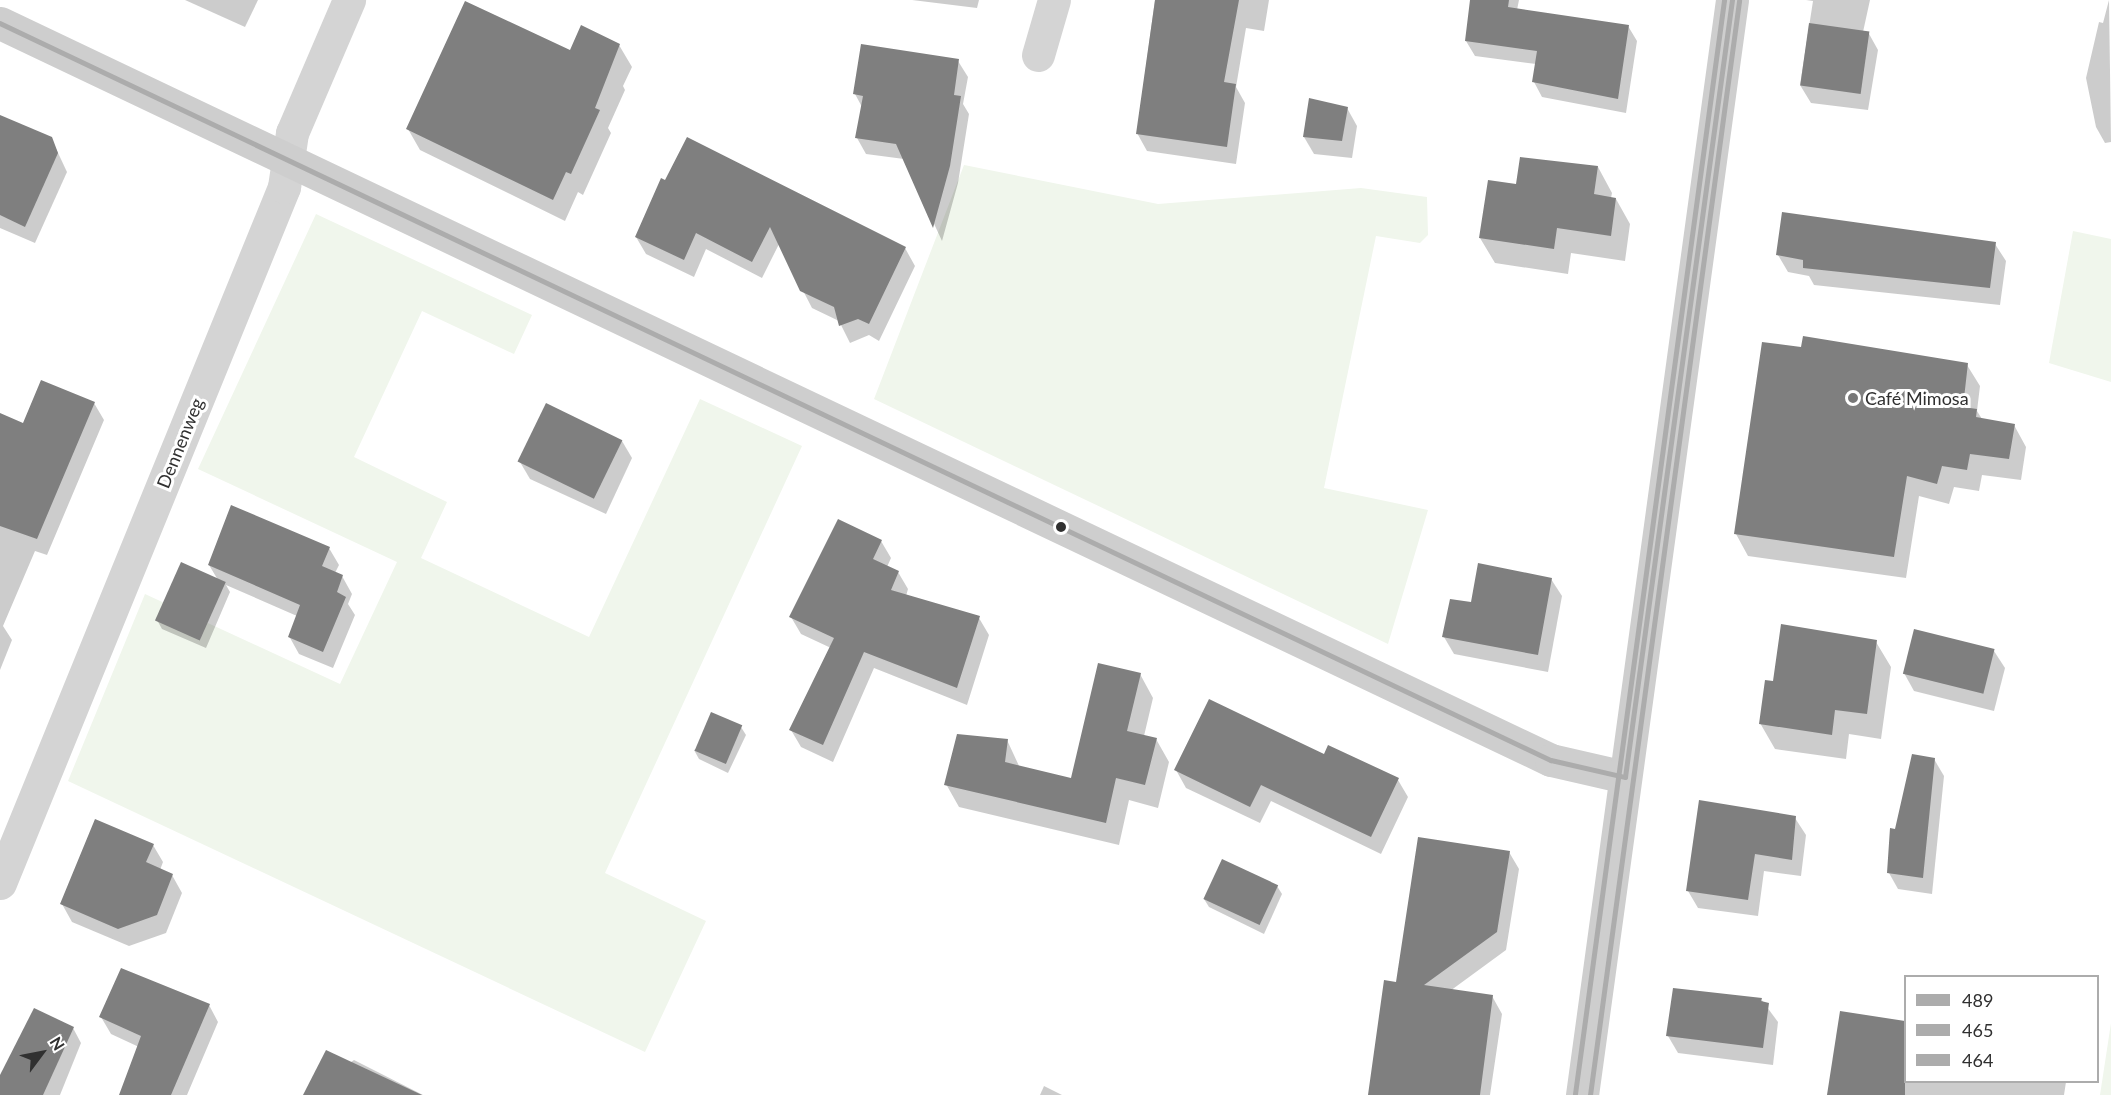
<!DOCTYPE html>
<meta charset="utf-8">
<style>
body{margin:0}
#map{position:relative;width:2111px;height:1095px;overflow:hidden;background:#fff;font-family:Lato,sans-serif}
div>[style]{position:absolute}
.green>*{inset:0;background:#f0f6ec}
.shadow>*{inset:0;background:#0003}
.building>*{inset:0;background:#7f7f7f;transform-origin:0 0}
.street>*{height:33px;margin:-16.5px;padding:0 16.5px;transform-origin:16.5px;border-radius:16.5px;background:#d4d4d4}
.secondary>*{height:33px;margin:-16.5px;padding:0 16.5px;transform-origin:16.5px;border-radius:16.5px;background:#cecece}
.bus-1>*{height:4.5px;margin:-2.25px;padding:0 2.25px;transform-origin:2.25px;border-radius:2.25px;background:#acacac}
.bus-2>*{height:4.5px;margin:-2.25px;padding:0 2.25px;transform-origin:2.25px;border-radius:2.25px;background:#acacac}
.bus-3>*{height:4.5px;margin:-2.25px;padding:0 2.25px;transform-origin:2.25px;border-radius:2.25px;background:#acacac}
.dots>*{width:16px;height:16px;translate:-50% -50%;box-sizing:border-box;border:3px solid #fff;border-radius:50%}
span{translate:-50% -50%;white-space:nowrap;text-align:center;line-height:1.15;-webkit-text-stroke:6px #fff;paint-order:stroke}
.poi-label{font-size:18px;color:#303030}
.left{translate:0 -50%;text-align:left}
.street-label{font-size:18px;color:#303030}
.legend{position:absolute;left:1904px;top:975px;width:195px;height:108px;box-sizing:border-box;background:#fff;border:2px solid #acacac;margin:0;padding:8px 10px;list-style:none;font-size:18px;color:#303030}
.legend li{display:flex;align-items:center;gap:12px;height:30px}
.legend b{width:30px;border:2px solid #acacac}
.north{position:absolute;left:12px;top:1023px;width:60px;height:60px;-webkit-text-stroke:4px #fff;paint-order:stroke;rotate:58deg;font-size:16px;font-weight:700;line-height:24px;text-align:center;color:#303030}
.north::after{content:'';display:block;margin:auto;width:21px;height:27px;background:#303030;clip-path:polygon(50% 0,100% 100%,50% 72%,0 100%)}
</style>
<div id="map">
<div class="green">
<div style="clip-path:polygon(964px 165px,1158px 204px,1361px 188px,1427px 197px,1428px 235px,1420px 243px,1376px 236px,1324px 488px,1428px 510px,1388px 644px,874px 399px)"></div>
<div style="clip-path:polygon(316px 214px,532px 315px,514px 354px,422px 311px,354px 457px,447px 502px,421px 558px,589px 637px,700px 399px,802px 446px,605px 873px,706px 921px,645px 1052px,68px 781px,145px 594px,340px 684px,397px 562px,198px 469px)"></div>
<div style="clip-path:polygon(2073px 231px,2111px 239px,2111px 382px,2049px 363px)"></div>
<div style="clip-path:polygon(2111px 1023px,2111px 1095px,2100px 1095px)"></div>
</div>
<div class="shadow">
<div style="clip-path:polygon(185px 0,258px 0,245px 27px)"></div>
<div style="clip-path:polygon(912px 0,979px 0,977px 8px)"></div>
<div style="clip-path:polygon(1155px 0,1269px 0,1264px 31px,1246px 28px,1236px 87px,1245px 103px,1236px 164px,1147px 151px,1137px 133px)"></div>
<div style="clip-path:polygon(1472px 0,1519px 0,1517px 10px,1628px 26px,1637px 41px,1626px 113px,1542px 97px,1534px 82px,1536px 64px,1475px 56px,1466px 41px)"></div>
<div style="clip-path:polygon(1806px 0,1870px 0,1863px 32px,1868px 32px,1878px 50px,1868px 110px,1811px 103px,1800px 85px,1813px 1px)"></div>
<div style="clip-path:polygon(2109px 0,2111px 142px,2105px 143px,2096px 127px,2086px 78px,2099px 22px,2103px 23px)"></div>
<div style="clip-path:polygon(619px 45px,632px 67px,623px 86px,625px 90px,608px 128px,611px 133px,583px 195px,578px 192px,565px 221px,420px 150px,408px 129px,570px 52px)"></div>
<div style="clip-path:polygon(958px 61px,968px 77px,963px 104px,969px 114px,958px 183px,942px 241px,904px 159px,866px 154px,857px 138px,862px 107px,855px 94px)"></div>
<div style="clip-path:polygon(1347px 108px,1357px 126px,1352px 158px,1314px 154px,1304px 137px)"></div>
<div style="clip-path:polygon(0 117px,51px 138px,67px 172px,35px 243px,0 228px)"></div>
<div style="clip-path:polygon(1598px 167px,1612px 193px,1611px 198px,1616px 199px,1630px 224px,1625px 261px,1571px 253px,1568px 274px,1495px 263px,1480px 238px,1517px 186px)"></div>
<div style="clip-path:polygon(662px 180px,905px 248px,915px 266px,879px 341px,869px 335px,850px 343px,839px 321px,812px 308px,779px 244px,762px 278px,706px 249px,694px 277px,646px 254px,636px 237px)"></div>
<div style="clip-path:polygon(1995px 244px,2006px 261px,2000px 305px,1814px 285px,1809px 276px,1788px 272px,1778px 255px)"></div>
<div style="clip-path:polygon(1967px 365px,1980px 386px,1977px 411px,1982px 419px,2014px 425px,2026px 447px,2021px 480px,1982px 475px,1979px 491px,1954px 487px,1949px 504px,1919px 496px,1906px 578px,1748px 556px,1736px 534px)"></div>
<div style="clip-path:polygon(94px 403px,104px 420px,47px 555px,35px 551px,3px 626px,12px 640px,0 670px,0 415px,24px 425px)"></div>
<div style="clip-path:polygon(622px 441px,632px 458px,606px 514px,530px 479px,520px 462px)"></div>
<div style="clip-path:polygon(881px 541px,891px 558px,887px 567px,898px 572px,908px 589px,906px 596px,979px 618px,989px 635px,967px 705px,874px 668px,833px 762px,801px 747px,791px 730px,831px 648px,801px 634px,791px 617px)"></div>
<div style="clip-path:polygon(329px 548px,339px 565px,335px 573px,342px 576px,352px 594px,348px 604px,355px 615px,333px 668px,299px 654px,289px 636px,297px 616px,226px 585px,230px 592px,206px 648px,162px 629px,157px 620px,218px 580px,209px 565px)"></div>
<div style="clip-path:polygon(1551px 579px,1562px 596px,1548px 672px,1454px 654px,1444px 637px,1472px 604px)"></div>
<div style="clip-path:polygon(1876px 642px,1891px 667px,1881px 739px,1849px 734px,1846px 759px,1775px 749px,1760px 723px,1774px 682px)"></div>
<div style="clip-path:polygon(1994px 651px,2005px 668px,1994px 711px,1914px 691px,1904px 673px)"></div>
<div style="clip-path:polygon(1140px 674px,1153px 698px,1144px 736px,1156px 739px,1169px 762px,1158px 808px,1129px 800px,1119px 845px,959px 807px,946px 784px,1007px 740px,1020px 768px,1072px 780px)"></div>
<div style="clip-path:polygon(741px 727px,746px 735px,728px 773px,699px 759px,694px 750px)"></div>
<div style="clip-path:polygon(1325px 756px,1398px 780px,1408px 797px,1381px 854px,1271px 801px,1260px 823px,1186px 788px,1176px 770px)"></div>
<div style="clip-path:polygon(1934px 759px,1944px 776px,1932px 894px,1898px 889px,1889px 873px,1896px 830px)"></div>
<div style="clip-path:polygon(1795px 818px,1806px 835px,1801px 876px,1764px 871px,1758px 916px,1698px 908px,1688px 891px)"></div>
<div style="clip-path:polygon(153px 845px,163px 862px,160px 870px,172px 875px,182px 893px,166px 933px,129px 946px,72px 922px,62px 904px)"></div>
<div style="clip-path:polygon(1509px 852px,1519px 869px,1506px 950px,1450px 991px,1492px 996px,1502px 1014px,1490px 1095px,1369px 1095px,1398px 983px)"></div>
<div style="clip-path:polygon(1277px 886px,1282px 894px,1264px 934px,1209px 907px,1204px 899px)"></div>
<div style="clip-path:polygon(1761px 999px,1778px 1022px,1773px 1065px,1678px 1053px,1668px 1036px)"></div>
<div style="clip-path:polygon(209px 1005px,218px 1022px,187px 1095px,133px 1095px,139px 1047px,111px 1034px,101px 1017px)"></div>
<div style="clip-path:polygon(1841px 1012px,1906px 1022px,1906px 1082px,2066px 1082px,2064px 1095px,1829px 1095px)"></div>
<div style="clip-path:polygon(73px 1028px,81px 1043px,60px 1095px,0 1095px,0 1078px)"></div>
<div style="clip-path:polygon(354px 1060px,423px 1095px,304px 1095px)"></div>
<div style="clip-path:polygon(1044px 1086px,1062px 1095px,1040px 1095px)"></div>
</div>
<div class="building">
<div style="clip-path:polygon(1155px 0,1239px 0,1224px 82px,1236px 84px,1227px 147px,1136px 134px)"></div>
<div style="clip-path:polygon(1470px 0,1509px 0,1508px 7px,1629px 25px,1618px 99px,1532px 82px,1537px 51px,1465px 41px)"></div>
<div style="clip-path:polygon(465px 1px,570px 50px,581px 25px,620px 44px,595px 108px,600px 110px,571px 174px,566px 172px,553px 200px,406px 129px)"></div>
<div style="left:1809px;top:23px;width:61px;height:63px;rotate:8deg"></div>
<div style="clip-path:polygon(861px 44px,959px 59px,954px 95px,961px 96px,950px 166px,933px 228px,896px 144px,855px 138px,863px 96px,853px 94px)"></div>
<div style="clip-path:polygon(1309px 98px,1348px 107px,1342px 141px,1303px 137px)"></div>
<div style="clip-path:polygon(0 115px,52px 137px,58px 153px,25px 227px,0 215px)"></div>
<div style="clip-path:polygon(687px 137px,906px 247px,869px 324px,858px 319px,839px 326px,834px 307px,800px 291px,770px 227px,752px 262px,696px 233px,684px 260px,635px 237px,661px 178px,665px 180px)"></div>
<div style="clip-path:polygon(1520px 157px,1598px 166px,1594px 194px,1616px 198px,1611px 236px,1557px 228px,1554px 249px,1479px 238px,1488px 180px,1516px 184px)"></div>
<div style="clip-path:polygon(1782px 212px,1996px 242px,1990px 288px,1803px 268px,1803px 260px,1776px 255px)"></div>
<div style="clip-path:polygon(1803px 336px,1968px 363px,1963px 407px,1977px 409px,1976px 417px,2015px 424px,2009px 459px,1970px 454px,1967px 470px,1942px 466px,1937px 484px,1907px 476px,1894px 557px,1734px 534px,1762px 342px,1801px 347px)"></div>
<div style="clip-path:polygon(41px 380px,95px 402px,37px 539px,0 526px,0 413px,23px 423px)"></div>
<div style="left:546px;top:403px;width:85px;height:65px;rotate:26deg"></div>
<div style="clip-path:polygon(231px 505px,330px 547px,322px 566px,343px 575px,337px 592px,346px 597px,323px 652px,288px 637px,300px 605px,208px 565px)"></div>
<div style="clip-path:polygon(838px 519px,882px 540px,873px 559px,899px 571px,891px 590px,980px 616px,957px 688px,864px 652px,823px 745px,789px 730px,834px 638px,789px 617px)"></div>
<div style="left:181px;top:562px;width:49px;height:64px;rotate:24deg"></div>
<div style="clip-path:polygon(1478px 563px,1552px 578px,1538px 655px,1442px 637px,1450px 599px,1471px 602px)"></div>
<div style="clip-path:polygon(1781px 624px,1877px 640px,1867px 714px,1835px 710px,1832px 735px,1759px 724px,1765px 680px,1773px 681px)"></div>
<div style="left:1914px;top:629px;width:83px;height:46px;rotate:14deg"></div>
<div style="clip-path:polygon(1098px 663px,1141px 673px,1127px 731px,1157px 738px,1145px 785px,1116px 778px,1106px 823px,944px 785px,957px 734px,1008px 739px,1005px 762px,1071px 778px)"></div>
<div style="clip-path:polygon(1209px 699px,1324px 754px,1328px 745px,1399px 778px,1371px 837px,1261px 785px,1250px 807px,1174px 770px)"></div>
<div style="left:711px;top:712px;width:34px;height:42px;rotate:23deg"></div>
<div style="clip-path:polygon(1912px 754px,1935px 758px,1923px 878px,1887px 873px,1890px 828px,1895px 829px)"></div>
<div style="clip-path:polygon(1699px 800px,1796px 816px,1792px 860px,1755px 854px,1748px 900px,1686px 891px)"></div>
<div style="clip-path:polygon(95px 819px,154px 844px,146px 862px,173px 874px,157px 915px,118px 929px,60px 904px)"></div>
<div style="clip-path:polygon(1418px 837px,1510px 851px,1497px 932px,1424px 985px,1493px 995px,1480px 1095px,1368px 1095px,1384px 980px,1396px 982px)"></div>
<div style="left:1222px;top:859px;width:62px;height:44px;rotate:25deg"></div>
<div style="clip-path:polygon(121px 968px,210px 1004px,171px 1095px,119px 1095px,141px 1036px,99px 1017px)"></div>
<div style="clip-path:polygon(1673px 988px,1762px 998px,1761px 1001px,1769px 1003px,1763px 1048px,1666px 1036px)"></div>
<div style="clip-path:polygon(34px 1008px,74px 1027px,43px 1095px,0 1095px,0 1075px)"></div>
<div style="clip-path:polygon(1840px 1011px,1905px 1021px,1905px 1095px,1827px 1095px)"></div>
<div style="clip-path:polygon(326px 1050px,422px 1095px,303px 1095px)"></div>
</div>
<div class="street">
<div style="left:1038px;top:55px;width:57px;rotate:-73.8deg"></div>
<div style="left:0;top:883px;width:752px;rotate:-67.8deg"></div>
<div style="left:284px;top:187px;width:55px;rotate:-81.6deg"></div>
<div style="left:292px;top:133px;width:145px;rotate:-66.8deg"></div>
</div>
<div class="secondary">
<div style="left:0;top:23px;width:1717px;rotate:25.42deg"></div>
<div style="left:1551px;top:760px;width:76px;rotate:12.9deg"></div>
<div style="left:1582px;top:1095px;width:1105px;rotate:-82.2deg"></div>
</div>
<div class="bus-1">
<div style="left:0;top:23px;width:1717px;rotate:25.42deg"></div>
<div style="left:1551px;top:760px;width:76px;rotate:12.9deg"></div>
<div style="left:1625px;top:777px;width:784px;rotate:-82.16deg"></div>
</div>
<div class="bus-2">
<div style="left:1590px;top:1095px;width:1104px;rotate:-82.24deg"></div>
</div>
<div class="bus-3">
<div style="left:1575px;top:1094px;width:1104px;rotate:-82.24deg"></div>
</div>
<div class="dots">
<div style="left:1853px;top:398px;background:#787878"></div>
<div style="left:1061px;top:527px;background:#303030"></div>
</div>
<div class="poi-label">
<span class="left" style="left:1865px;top:398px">Café Mimosa</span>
</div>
<div class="street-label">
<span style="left:180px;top:443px;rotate:-68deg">Dennenweg</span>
</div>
<ul class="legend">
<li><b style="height:8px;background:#acacac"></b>489</li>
<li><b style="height:8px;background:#acacac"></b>465</li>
<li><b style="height:8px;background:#acacac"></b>464</li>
</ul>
<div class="north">N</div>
</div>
